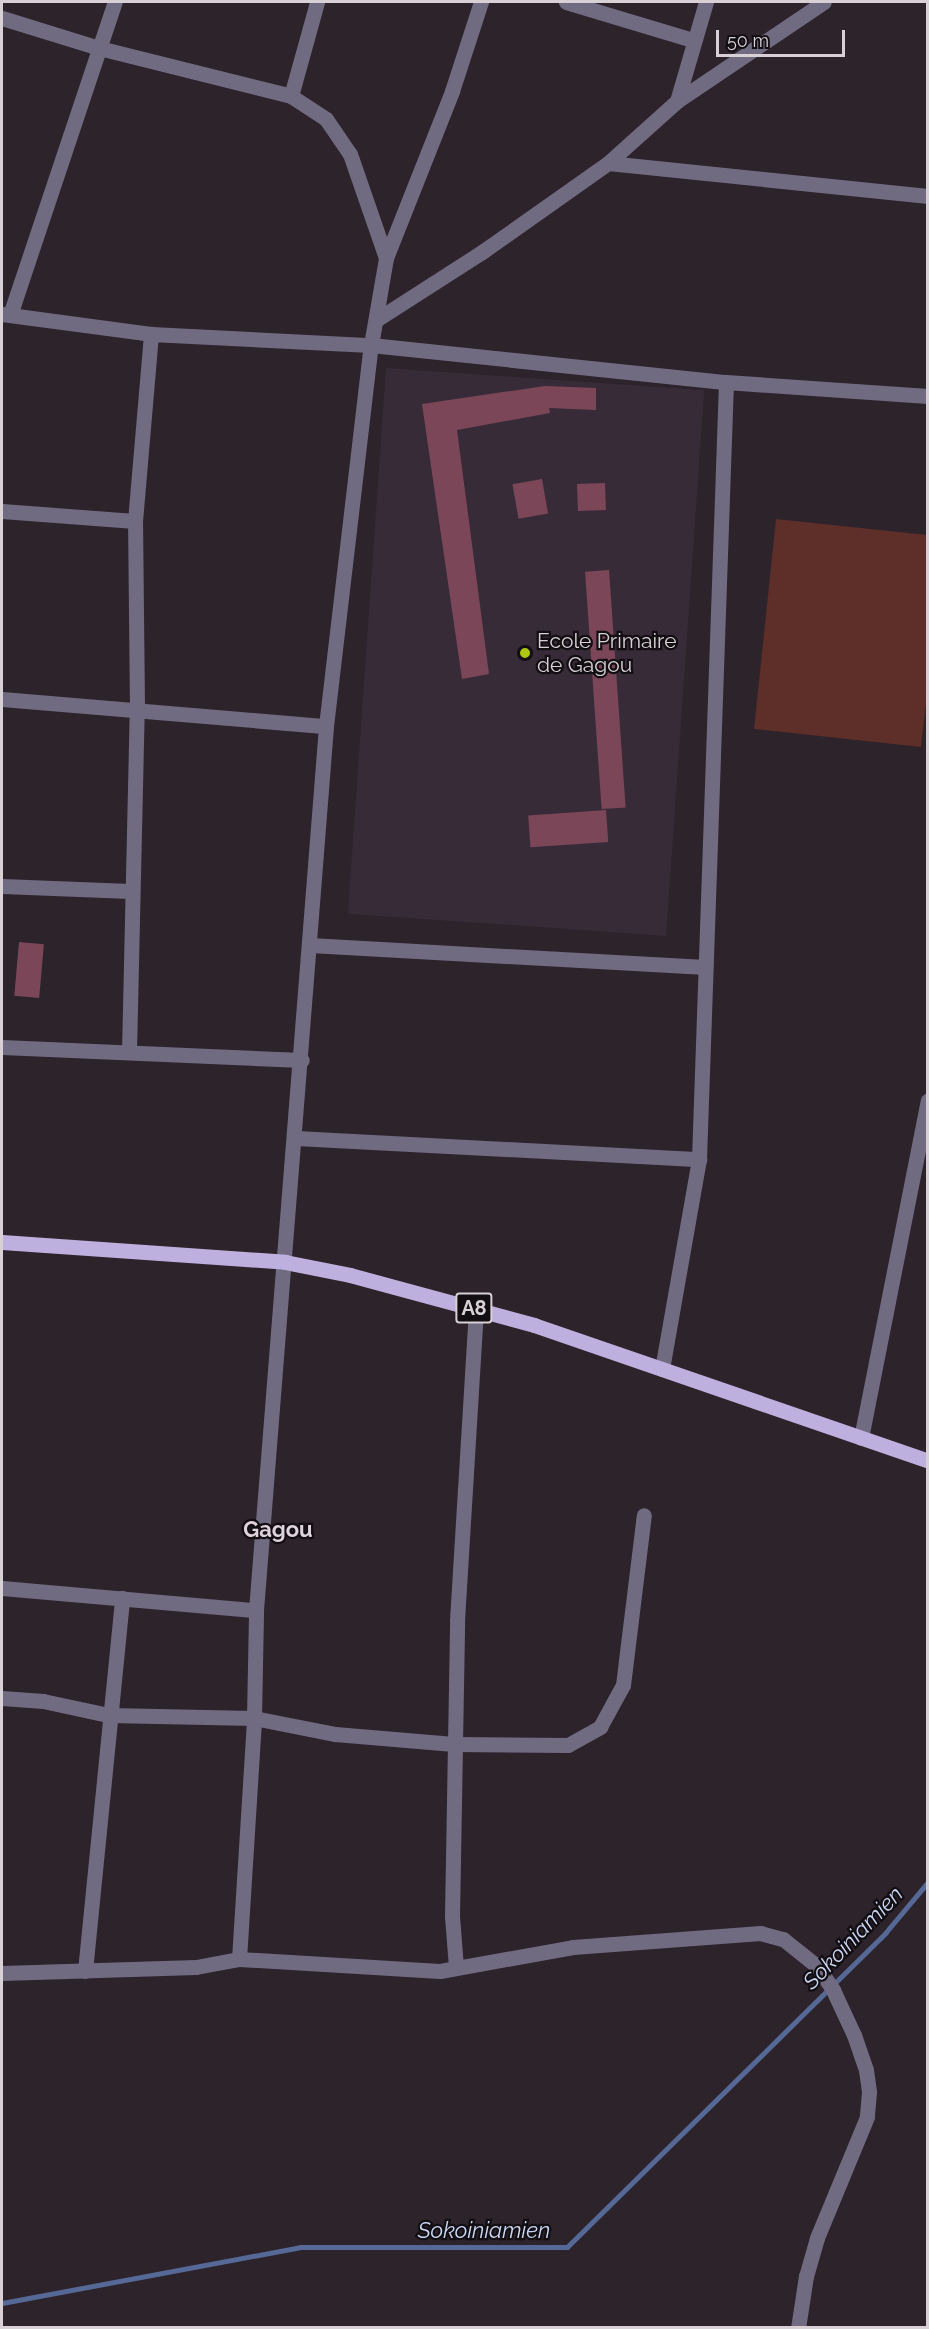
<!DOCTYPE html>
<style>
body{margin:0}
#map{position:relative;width:929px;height:2329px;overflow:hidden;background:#2c232b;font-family:Raleway,sans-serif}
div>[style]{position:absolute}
.built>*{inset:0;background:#382b38;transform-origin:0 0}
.green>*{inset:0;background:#5e2e29}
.stream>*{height:5px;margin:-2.5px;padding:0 2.5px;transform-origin:2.5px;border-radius:2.5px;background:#556896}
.building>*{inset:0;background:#7c4659;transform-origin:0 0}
.minor>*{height:15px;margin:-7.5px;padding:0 7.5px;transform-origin:7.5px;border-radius:7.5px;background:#716b82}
.major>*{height:15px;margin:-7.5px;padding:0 7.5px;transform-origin:7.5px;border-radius:7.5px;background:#bdb0de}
.dots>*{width:16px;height:16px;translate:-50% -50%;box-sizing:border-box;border:3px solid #120e12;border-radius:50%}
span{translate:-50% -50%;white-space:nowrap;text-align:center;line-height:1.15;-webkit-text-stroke:4.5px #120e12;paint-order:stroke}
.shield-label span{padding:2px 4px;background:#120e12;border:2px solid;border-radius:4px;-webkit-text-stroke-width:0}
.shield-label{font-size:20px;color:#d7d1d6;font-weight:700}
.poi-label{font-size:21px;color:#d7d1d6}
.left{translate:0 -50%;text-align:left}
.neighbourhood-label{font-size:22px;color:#ded2dd;font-weight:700}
.water-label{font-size:22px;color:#cad7f4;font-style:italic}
.frame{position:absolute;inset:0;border:3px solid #d7d1d6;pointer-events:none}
.scale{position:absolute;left:716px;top:30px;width:129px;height:27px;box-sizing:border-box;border:3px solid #d7d1d6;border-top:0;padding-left:8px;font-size:18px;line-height:21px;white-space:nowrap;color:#d7d1d6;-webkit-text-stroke:4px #120e12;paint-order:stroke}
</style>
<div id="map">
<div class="built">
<div style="left:386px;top:368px;width:319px;height:547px;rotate:4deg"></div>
</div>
<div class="green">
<div style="clip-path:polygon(776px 519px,927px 535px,928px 685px,921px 747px,754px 729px)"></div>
</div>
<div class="stream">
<div style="left:2px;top:2303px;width:303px;rotate:-10.6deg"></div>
<div style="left:300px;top:2247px;width:267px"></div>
<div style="left:567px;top:2247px;width:448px;rotate:-44.6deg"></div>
<div style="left:886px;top:1932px;width:65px;rotate:-50deg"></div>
</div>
<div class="building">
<div style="clip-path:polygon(545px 386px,596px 388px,596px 410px,549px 408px,550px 413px,457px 430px,489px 674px,462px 679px,422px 404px)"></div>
<div style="left:542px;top:479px;width:35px;height:30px;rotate:80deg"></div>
<div style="left:605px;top:483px;width:27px;height:28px;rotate:88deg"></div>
<div style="left:609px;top:570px;width:238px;height:24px;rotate:86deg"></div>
<div style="left:606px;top:810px;width:32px;height:78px;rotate:86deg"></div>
<div style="left:19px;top:942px;width:25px;height:54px;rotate:5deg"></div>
</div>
<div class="minor">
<div style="left:566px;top:2px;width:133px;rotate:16.7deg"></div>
<div style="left:2px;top:18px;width:102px;rotate:17.2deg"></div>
<div style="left:99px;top:48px;width:198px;rotate:14deg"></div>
<div style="left:291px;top:96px;width:42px;rotate:33.3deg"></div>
<div style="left:326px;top:119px;width:42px;rotate:55.6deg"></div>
<div style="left:350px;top:154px;width:110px;rotate:70.9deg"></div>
<div style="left:291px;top:96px;width:98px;rotate:-74.5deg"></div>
<div style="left:677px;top:101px;width:103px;rotate:-73.7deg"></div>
<div style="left:608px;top:163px;width:322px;rotate:5.9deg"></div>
<div style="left:2px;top:314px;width:150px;rotate:7.6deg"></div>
<div style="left:151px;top:334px;width:220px;rotate:2.9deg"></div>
<div style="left:371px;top:345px;width:357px;rotate:6deg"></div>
<div style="left:726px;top:382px;width:202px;rotate:4deg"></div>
<div style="left:10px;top:315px;width:330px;rotate:-71.5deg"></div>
<div style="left:376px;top:320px;width:126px;rotate:-32.7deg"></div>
<div style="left:482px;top:252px;width:154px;rotate:-35.2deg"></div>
<div style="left:608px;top:163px;width:93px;rotate:-41.9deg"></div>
<div style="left:677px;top:101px;width:177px;rotate:-34deg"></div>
<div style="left:2px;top:511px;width:133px;rotate:4.3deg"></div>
<div style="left:2px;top:699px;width:325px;rotate:4.8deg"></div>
<div style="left:2px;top:886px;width:128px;rotate:2.2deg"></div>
<div style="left:310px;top:945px;width:396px;rotate:3.2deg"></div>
<div style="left:2px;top:1047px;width:300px;rotate:2.5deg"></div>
<div style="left:129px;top:1052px;width:344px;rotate:-88.7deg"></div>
<div style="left:137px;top:708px;width:187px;rotate:-90.6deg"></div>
<div style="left:135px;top:521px;width:188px;rotate:-85.1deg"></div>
<div style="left:296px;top:1138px;width:404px;rotate:3deg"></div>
<div style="left:662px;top:1369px;width:213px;rotate:-80deg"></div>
<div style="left:699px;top:1159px;width:777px;rotate:-88.01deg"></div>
<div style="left:861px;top:1438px;width:344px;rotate:-78.8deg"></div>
<div style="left:2px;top:1588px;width:255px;rotate:5deg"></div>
<div style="left:2px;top:1698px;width:41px;rotate:4.2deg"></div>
<div style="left:43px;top:1701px;width:66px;rotate:12.2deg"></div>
<div style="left:108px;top:1715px;width:146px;rotate:1.2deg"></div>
<div style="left:254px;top:1718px;width:83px;rotate:11.2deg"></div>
<div style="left:335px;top:1734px;width:119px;rotate:4.8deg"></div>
<div style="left:454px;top:1744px;width:114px;rotate:0.5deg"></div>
<div style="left:568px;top:1745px;width:37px;rotate:-29deg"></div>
<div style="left:600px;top:1727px;width:48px;rotate:-61.3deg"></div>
<div style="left:623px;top:1685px;width:171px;rotate:-83deg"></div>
<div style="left:239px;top:1959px;width:241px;rotate:-86.4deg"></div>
<div style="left:254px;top:1718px;width:108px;rotate:-88.9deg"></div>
<div style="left:256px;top:1610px;width:887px;rotate:-85.47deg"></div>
<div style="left:326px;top:726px;width:384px;rotate:-83.3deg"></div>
<div style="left:371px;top:345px;width:88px;rotate:-80.2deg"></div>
<div style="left:386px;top:258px;width:180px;rotate:-68.4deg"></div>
<div style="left:452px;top:91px;width:94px;rotate:-72deg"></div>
<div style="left:456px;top:1967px;width:51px;rotate:-94.5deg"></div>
<div style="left:452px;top:1916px;width:296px;rotate:-89deg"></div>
<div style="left:457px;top:1620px;width:312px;rotate:-86.5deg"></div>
<div style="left:85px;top:1971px;width:375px;rotate:-84.3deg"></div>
<div style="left:2px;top:1973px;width:194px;rotate:-1.8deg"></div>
<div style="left:196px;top:1967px;width:44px;rotate:-10.5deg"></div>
<div style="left:239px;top:1959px;width:201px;rotate:3.4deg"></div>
<div style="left:440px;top:1971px;width:135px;rotate:-10.2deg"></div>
<div style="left:573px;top:1947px;width:188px;rotate:-4.3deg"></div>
<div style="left:760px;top:1933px;width:24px;rotate:15deg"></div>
<div style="left:783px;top:1939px;width:43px;rotate:38.5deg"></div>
<div style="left:817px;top:1966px;width:29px;rotate:56deg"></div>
<div style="left:833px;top:1990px;width:50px;rotate:65deg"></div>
<div style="left:854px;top:2035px;width:37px;rotate:71deg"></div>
<div style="left:866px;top:2070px;width:22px;rotate:82deg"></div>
<div style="left:869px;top:2092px;width:25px;rotate:95deg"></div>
<div style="left:867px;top:2117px;width:131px;rotate:112.5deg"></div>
<div style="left:817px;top:2238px;width:40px;rotate:106deg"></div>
<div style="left:806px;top:2276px;width:53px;rotate:98.7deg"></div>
</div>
<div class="major">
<div style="left:2px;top:1242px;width:284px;rotate:4deg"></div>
<div style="left:285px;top:1262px;width:66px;rotate:11.3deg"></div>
<div style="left:350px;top:1275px;width:191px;rotate:15.2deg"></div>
<div style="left:534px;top:1325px;width:417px;rotate:19deg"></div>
</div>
<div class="dots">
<div style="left:525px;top:653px;background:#adc610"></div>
</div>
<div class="shield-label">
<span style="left:474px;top:1308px">A8</span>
</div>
<div class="poi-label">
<span class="left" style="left:537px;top:653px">Ecole Primaire<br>de Gagou</span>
</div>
<div class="neighbourhood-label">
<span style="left:278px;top:1530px">Gagou</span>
</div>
<div class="water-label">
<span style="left:853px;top:1938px;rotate:-46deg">Sokoiniamien</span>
<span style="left:484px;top:2231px">Sokoiniamien</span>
</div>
<div class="frame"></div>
<div class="scale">50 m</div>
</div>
